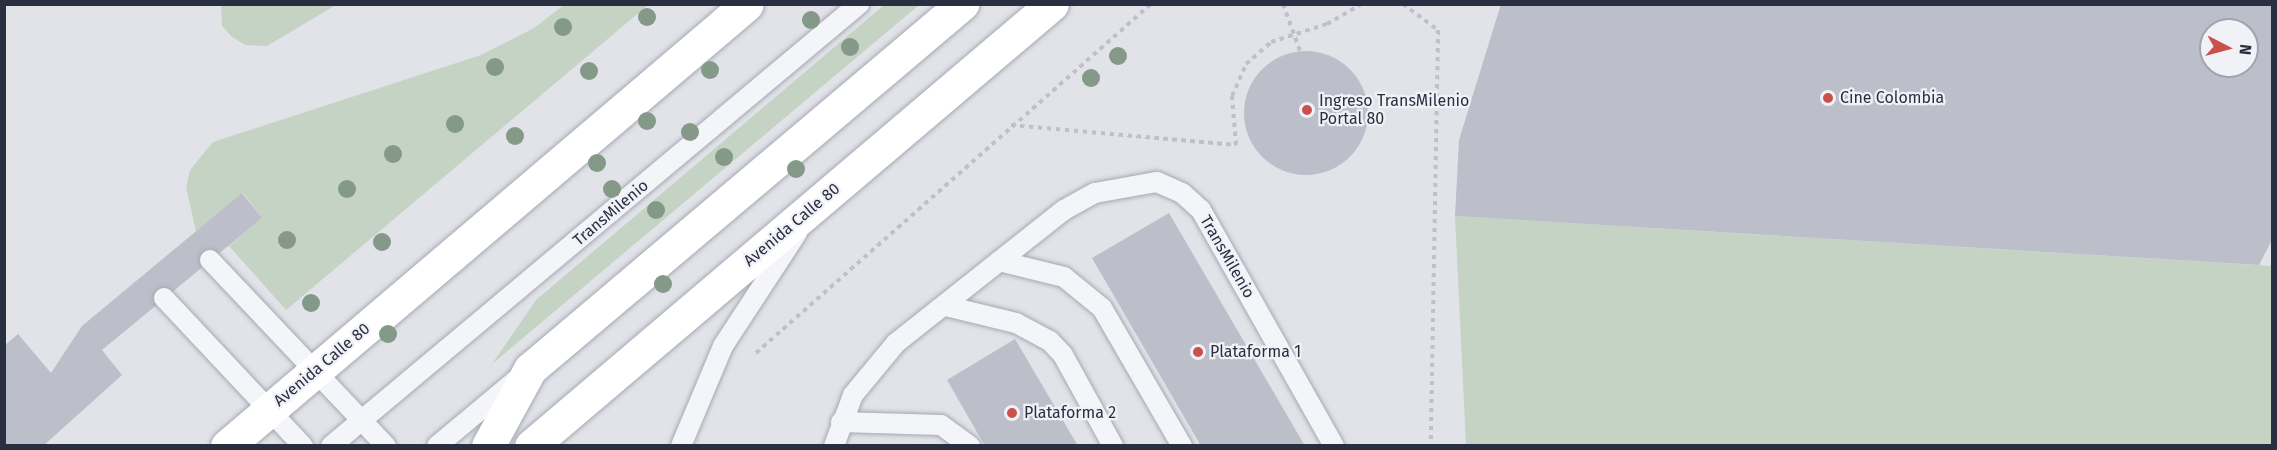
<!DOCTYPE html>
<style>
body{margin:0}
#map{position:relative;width:2277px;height:450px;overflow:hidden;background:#e1e3e9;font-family:"Fira Sans",sans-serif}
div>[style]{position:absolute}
.green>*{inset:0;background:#c4d3c3}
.building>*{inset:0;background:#bcbec9}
.round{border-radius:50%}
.path>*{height:4px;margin-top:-2px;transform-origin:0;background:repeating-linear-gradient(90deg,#bfc1c8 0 4.5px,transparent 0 9px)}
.roads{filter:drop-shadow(0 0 2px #a6a9b3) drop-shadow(0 0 2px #a6a9b3)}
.service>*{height:20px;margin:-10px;padding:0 10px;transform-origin:10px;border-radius:10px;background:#f4f5f8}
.trunk>*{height:33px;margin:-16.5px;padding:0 16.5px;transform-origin:16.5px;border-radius:16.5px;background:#fff}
.trees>*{width:18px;height:18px;margin:-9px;border-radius:50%;background:#849988}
.dots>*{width:16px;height:16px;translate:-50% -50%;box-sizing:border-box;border:3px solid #f1f2f7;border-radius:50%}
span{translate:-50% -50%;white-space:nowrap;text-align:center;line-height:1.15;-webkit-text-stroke:4.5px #f1f2f7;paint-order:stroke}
.poi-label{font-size:16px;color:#2a2e41}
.left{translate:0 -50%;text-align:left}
.street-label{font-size:16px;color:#2a2e41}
.frame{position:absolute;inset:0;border:6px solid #2a2e41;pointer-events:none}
.north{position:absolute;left:2199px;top:18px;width:60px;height:60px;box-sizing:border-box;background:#f1f2f7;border:2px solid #a1a4ae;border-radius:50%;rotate:96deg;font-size:16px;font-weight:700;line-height:24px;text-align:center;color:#2a2e41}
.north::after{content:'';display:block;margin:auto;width:21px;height:27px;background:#ca504b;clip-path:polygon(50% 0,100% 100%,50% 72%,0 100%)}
</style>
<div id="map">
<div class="green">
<div style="clip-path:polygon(221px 4px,336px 4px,336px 5px,267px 46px,245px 45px,231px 36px,222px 26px)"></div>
<div style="clip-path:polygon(564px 5px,648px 5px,286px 310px,229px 246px,262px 218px,243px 193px,196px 231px,186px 187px,190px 170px,213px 142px,481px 55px,534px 28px)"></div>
<div style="clip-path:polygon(884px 5px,919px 5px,492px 364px,536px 300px)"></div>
<div style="clip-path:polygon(1455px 216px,2272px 266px,2272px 445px,1466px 445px)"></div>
</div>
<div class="building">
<div style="clip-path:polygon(evenodd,1501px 4px,2272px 4px,2272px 240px,2259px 265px,1455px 216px,1459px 140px,1501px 4px,2211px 30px,2247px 30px,2247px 66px,2211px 66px,2211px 30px)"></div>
<div class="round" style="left:1244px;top:51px;width:124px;height:124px"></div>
<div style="clip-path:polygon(242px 193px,262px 218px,102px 350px,122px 375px,43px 446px,4px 446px,4px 346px,18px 334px,51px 373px,82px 326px)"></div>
<div style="clip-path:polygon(1169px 213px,1305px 446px,1201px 446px,1092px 258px)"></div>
<div style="clip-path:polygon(1015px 339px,1078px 446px,985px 446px,947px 380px)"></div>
</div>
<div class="path">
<div style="left:1283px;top:4px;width:50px;rotate:70.1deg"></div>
<div style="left:1403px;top:4px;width:44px;rotate:36.6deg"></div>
<div style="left:1438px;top:30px;width:416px;rotate:91deg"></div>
<div style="left:1011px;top:125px;width:226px;rotate:5.1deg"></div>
<div style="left:1236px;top:145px;width:49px;rotate:-94.7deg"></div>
<div style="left:1232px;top:96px;width:35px;rotate:-66deg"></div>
<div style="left:1246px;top:64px;width:33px;rotate:-41deg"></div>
<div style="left:1271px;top:42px;width:59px;rotate:-17.8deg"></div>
<div style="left:1327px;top:24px;width:39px;rotate:-30deg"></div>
<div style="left:756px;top:353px;width:527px;rotate:-41.46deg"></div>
</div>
<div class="roads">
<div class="service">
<div style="left:210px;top:260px;width:256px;rotate:46.6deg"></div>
<div style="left:999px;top:261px;width:67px;rotate:13.8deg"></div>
<div style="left:1064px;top:277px;width:49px;rotate:39.2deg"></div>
<div style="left:1102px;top:308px;width:160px;rotate:59.9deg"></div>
<div style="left:164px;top:298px;width:203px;rotate:46.8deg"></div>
<div style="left:946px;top:306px;width:72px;rotate:13.7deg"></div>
<div style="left:1016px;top:323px;width:38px;rotate:28deg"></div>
<div style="left:1050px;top:341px;width:19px;rotate:47deg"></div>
<div style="left:1063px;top:355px;width:104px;rotate:61.2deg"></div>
<div style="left:841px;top:422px;width:100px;rotate:1.7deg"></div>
<div style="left:941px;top:425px;width:36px;rotate:36deg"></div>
<div style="left:331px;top:446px;width:689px;rotate:-39.93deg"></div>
<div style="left:437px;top:446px;width:103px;rotate:-39.9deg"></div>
<div style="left:681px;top:446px;width:108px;rotate:-67.2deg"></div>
<div style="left:723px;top:346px;width:135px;rotate:-56.8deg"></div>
<div style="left:834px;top:446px;width:54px;rotate:-69.6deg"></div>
<div style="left:853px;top:395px;width:67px;rotate:-50.4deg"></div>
<div style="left:896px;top:343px;width:214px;rotate:-38.4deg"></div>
<div style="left:1064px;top:210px;width:35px;rotate:-29deg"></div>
<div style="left:1095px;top:193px;width:63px;rotate:-10.1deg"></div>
<div style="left:1157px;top:182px;width:27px;rotate:24deg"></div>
<div style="left:1182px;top:193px;width:25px;rotate:42deg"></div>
<div style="left:1201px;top:210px;width:271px;rotate:60.6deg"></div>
</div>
<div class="trunk">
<div style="left:227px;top:446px;width:682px;rotate:-40.36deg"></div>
<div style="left:488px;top:446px;width:88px;rotate:-61.4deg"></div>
<div style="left:530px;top:369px;width:566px;rotate:-40.19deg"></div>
<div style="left:531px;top:446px;width:683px;rotate:-40.31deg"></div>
</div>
</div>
<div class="trees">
<div style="left:647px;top:17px"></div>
<div style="left:811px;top:20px"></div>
<div style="left:563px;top:27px"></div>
<div style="left:850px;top:47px"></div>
<div style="left:1118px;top:56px"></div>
<div style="left:495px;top:67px"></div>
<div style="left:710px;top:70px"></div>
<div style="left:589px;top:71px"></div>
<div style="left:1091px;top:78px"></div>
<div style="left:647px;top:121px"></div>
<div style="left:455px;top:124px"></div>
<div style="left:690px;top:132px"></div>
<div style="left:515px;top:136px"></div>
<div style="left:393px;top:154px"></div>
<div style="left:724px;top:157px"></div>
<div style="left:597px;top:163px"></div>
<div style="left:796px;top:169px"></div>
<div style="left:347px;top:189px"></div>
<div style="left:612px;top:189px"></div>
<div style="left:656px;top:210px"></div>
<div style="left:287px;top:240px"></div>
<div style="left:382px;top:242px"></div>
<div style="left:663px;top:284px"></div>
<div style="left:311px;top:303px"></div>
<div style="left:388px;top:334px"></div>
</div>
<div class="dots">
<div style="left:1828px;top:98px;background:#ca504b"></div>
<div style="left:1307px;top:110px;background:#ca504b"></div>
<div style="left:1198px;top:352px;background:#ca504b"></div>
<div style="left:1012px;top:413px;background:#ca504b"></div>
</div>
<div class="poi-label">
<span class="left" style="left:1840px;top:98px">Cine Colombia</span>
<span class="left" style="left:1319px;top:110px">Ingreso TransMilenio<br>Portal 80</span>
<span class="left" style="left:1210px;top:352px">Plataforma 1</span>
<span class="left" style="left:1024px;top:413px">Plataforma 2</span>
</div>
<div class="street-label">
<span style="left:611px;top:213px;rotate:-40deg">TransMilenio</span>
<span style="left:792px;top:225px;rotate:-40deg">Avenida Calle 80</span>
<span style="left:1227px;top:257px;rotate:60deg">TransMilenio</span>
<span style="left:322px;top:365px;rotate:-40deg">Avenida Calle 80</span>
</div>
<div class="frame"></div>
<div class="north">N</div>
</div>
